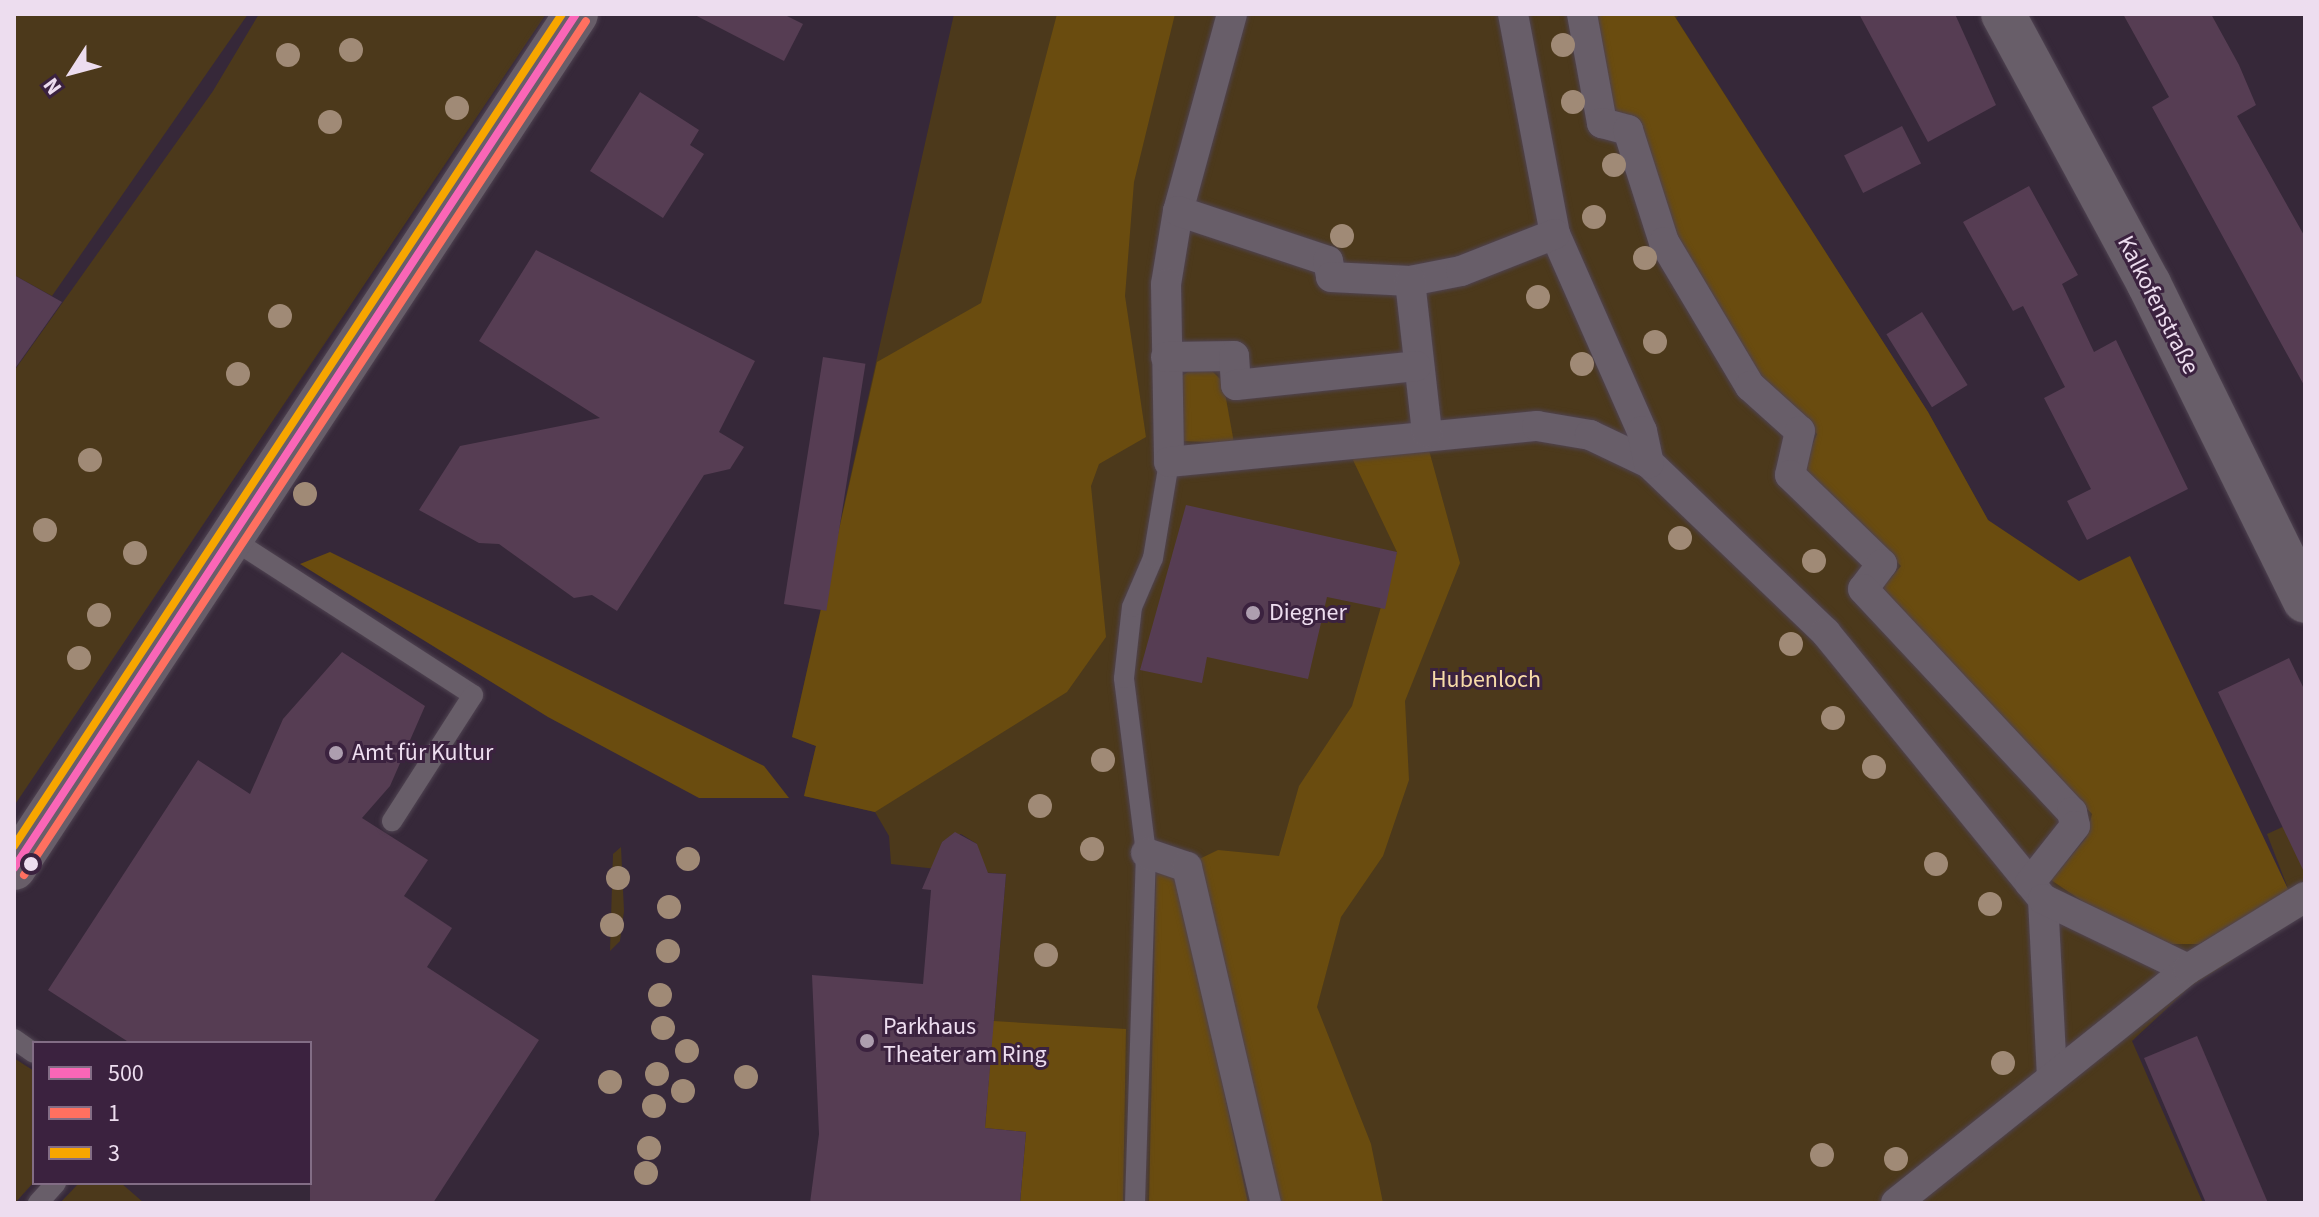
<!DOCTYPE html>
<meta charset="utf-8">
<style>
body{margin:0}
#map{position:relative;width:2319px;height:1217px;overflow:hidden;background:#362839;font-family:"Source Sans 3",sans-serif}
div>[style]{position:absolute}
.green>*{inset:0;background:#4c391b}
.forest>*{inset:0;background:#6a4c0f}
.building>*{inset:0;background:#563d53;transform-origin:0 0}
.roads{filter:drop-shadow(0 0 2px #4f4351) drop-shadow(0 0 2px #4f4351)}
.service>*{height:20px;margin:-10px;padding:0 10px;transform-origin:10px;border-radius:10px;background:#685e69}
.pedestrian>*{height:30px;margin:-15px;padding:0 15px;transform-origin:15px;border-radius:15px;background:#685e69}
.tertiary>*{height:44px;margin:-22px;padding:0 22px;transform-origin:22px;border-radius:22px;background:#685e69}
.secondary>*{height:44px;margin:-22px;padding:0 22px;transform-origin:22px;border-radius:22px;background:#685e69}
.bus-1>*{height:8px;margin:-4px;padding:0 4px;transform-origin:4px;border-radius:4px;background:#fa66b7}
.bus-2>*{height:8px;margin:-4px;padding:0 4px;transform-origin:4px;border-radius:4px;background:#ff7060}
.bus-3>*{height:8px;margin:-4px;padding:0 4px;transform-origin:4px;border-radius:4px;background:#f7a600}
.trees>*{width:24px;height:24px;margin:-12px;border-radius:50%;background:#a08a76}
.dots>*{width:22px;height:22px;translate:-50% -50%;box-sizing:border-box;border:4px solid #3b223f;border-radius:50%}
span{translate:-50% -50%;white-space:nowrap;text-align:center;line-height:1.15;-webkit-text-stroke:6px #3b223f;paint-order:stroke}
.street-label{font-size:24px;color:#edddef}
.poi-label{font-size:24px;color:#edddef}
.left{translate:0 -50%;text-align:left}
.park-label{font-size:24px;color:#f7dba8}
.frame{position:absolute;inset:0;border:16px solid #edddef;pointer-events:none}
.legend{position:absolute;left:32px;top:1041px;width:280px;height:144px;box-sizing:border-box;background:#3b223f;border:2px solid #826d85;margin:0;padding:10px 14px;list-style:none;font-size:24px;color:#edddef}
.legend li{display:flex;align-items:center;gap:16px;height:40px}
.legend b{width:40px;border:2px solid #826d85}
.north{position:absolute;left:32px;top:32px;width:80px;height:80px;-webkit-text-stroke:6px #3b223f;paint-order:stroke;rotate:234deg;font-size:22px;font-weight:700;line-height:32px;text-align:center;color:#edddef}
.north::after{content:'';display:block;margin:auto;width:28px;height:36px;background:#edddef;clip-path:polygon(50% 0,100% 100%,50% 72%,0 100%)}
</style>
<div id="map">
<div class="green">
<div style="clip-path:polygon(14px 14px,248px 14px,52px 296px,14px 275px)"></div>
<div style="clip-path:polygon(259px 14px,546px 14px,14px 806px,14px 371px,213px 91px)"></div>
<div style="clip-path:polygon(954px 14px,1681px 14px,1676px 18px,1928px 412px,2233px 960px,2190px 987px,2132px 1041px,2203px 1203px,1020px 1203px,1026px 1132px,985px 1128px,1006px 874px,979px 872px,977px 844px,961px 834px,942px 842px,937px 869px,891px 864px,889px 836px,875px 812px,804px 796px,816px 746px,792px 737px)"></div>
<div style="clip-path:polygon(2305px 817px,2305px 881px,2289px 891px,2267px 834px)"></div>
<div style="clip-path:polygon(621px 847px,624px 911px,620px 941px,610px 951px,613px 854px)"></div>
<div style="clip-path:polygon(14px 1058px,34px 1071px,34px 1182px,15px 1203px)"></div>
<div style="clip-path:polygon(79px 1183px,121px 1183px,144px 1203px,60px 1203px)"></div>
</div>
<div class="forest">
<div style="clip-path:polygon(1057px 14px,1175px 14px,1134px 182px,1125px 296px,1146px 437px,1099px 464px,1091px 486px,1106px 637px,1067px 692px,875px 812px,804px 796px,816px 746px,792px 737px,877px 362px,981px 303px)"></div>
<div style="clip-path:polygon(1597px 14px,1673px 14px,1928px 412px,1988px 520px,2079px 581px,2130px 556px,2289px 891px,2199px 944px,2165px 944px,2109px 919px,2051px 880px,2086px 838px,2092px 814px,1881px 589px,1901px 566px,1803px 467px,1817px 434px,1765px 384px,1718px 322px,1612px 112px)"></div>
<div style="clip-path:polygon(1191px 370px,1212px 371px,1223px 382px,1234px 443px,1181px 441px,1175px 380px)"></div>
<div style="clip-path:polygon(1427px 443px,1460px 563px,1405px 701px,1409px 780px,1383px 856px,1341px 917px,1317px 1007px,1371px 1144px,1383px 1203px,1279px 1203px,1191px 863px,1218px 850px,1279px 856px,1299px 786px,1352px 706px,1397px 552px,1352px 458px)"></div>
<div style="clip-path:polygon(330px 552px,764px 766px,789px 798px,699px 798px,548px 717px,300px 564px)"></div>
<div style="clip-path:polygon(1156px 873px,1177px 874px,1248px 1203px,1149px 1203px)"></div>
<div style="clip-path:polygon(993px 1021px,1126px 1029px,1123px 1203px,1020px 1203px,1026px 1132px,985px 1128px)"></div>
</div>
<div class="building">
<div style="clip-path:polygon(693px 14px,783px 14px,803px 24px,784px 61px)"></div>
<div style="clip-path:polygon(1859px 14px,1955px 14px,1996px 105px,1928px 142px)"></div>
<div style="clip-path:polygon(2123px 14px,2211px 14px,2239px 65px,2256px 105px,2237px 116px,2305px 237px,2305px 387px,2152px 107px,2169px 97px)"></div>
<div style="clip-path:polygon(640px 92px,699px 130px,690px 145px,704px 154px,663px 218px,590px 171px)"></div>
<div style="left:1902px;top:126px;width:42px;height:65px;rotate:63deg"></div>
<div style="clip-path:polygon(2029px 186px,2078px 275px,2062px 284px,2094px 352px,2116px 340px,2188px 489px,2087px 540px,2067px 501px,2091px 489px,2044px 398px,2065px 387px,2023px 306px,2013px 311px,1963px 222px)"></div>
<div style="clip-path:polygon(536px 250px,755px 361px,719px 432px,744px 447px,730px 469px,704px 475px,617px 611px,592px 595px,574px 598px,499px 544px,479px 543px,419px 510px,460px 446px,600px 418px,479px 341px)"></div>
<div style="clip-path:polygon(14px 275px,62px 302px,14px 370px)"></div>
<div style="left:1922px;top:312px;width:86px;height:42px;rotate:58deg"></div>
<div style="left:823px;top:357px;width:43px;height:250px;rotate:9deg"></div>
<div style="clip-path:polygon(1186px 505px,1397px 552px,1385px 609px,1327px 597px,1308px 679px,1207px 657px,1202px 683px,1140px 670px)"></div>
<div style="clip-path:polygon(342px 652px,425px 706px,390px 786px,362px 818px,428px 860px,404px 896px,452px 928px,427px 967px,539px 1040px,433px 1203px,310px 1203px,310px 1043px,130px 1043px,48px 990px,198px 760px,250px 794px,283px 719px)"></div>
<div style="clip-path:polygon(2289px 658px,2305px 691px,2305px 874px,2218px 692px)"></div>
<div style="clip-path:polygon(955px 832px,977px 844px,988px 873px,1006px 874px,985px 1128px,1026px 1132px,1020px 1203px,810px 1203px,819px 1134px,812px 975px,923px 984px,931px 890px,922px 889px,942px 842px)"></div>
<div style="clip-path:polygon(2197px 1036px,2268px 1203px,2206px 1203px,2144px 1058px)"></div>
</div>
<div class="roads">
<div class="service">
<div style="left:232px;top:539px;width:287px;rotate:32.9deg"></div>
<div style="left:473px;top:695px;width:150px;rotate:122.7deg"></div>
<div style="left:14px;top:1039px;width:24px;rotate:35deg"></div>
<div style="left:38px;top:1203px;width:27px;rotate:-48deg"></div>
<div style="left:1135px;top:1203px;width:350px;rotate:-88.2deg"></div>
<div style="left:1146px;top:853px;width:176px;rotate:-97.2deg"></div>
<div style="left:1124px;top:678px;width:71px;rotate:-83.6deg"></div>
<div style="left:1132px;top:607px;width:53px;rotate:-66.8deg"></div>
<div style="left:1153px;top:558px;width:97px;rotate:-80.5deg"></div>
</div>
<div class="pedestrian">
<div style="left:1232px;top:14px;width:204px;rotate:105.3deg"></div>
<div style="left:1178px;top:211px;width:74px;rotate:99.3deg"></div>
<div style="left:1166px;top:284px;width:178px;rotate:89deg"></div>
<div style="left:1169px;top:462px;width:370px;rotate:-5.6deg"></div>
<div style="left:1537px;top:426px;width:54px;rotate:9.6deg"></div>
<div style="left:1590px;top:435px;width:65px;rotate:25.4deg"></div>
<div style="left:1649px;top:463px;width:245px;rotate:43.8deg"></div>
<div style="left:1826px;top:633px;width:343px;rotate:50.8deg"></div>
<div style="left:2043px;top:899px;width:176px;rotate:87.1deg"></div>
<div style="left:1513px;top:14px;width:224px;rotate:79.2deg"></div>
<div style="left:1555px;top:234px;width:215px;rotate:66.2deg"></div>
<div style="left:1642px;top:431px;width:33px;rotate:78deg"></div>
<div style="left:1582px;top:14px;width:111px;rotate:79.6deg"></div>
<div style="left:1602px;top:123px;width:27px;rotate:15deg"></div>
<div style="left:1628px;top:130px;width:118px;rotate:72.2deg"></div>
<div style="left:1664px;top:242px;width:168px;rotate:59.2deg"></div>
<div style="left:1750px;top:386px;width:67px;rotate:42deg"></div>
<div style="left:1800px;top:431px;width:45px;rotate:102.8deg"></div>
<div style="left:1790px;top:475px;width:128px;rotate:44.1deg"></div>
<div style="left:1882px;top:564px;width:31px;rotate:127deg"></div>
<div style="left:1863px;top:589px;width:306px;rotate:46.9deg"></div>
<div style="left:2072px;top:812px;width:14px;rotate:78deg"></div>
<div style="left:2075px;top:826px;width:73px;rotate:128.3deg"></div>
<div style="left:1178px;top:211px;width:158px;rotate:18.4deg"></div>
<div style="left:1328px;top:261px;width:16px;rotate:79deg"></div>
<div style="left:1331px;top:277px;width:79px;rotate:2.9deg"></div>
<div style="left:1410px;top:281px;width:52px;rotate:-11.1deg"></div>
<div style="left:1461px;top:271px;width:101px;rotate:-21.5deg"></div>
<div style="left:1410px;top:281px;width:152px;rotate:83.6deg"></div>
<div style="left:1166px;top:357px;width:68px;rotate:-0.8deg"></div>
<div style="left:1234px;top:356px;width:29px;rotate:86deg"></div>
<div style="left:1236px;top:385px;width:181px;rotate:-6deg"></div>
<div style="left:1146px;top:853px;width:43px;rotate:18.9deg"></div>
<div style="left:1187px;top:867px;width:345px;rotate:76.8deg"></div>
<div style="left:2043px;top:899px;width:161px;rotate:25.8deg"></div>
<div style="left:1896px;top:1203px;width:374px;rotate:-38.7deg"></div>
<div style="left:2188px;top:969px;width:137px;rotate:-31.6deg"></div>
</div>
<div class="tertiary">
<div style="left:2003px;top:14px;width:307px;rotate:61.6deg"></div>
<div style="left:2149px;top:284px;width:353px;rotate:63.8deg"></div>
</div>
<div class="secondary">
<div style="left:14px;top:868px;width:1022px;rotate:-56.65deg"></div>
</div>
</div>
<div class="bus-1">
<div style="left:14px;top:868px;width:1022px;rotate:-56.65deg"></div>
</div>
<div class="bus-2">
<div style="left:24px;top:875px;width:1022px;rotate:-56.65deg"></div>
</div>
<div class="bus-3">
<div style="left:14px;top:846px;width:996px;rotate:-56.63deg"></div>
</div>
<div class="trees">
<div style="left:1563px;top:45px"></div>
<div style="left:351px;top:50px"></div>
<div style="left:288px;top:55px"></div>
<div style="left:1573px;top:102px"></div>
<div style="left:457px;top:108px"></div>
<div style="left:330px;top:122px"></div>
<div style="left:1614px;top:165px"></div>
<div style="left:1594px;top:217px"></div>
<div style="left:1342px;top:236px"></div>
<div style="left:1645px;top:258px"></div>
<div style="left:1538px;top:297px"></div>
<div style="left:280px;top:316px"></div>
<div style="left:1655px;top:342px"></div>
<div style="left:1582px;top:364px"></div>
<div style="left:238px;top:374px"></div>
<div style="left:90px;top:460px"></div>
<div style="left:305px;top:494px"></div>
<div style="left:45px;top:530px"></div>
<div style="left:1680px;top:538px"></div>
<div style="left:135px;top:553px"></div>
<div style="left:1814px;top:561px"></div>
<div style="left:99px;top:615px"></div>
<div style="left:1791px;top:644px"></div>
<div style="left:79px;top:658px"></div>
<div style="left:1833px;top:718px"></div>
<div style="left:1103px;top:760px"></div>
<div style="left:1874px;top:767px"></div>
<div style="left:1040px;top:806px"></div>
<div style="left:1092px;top:849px"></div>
<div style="left:688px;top:859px"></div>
<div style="left:1936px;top:864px"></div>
<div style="left:618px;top:878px"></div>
<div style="left:1990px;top:904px"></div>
<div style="left:669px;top:907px"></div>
<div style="left:612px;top:925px"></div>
<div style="left:668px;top:951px"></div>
<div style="left:1046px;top:955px"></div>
<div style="left:660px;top:995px"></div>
<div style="left:663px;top:1028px"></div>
<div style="left:687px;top:1051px"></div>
<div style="left:2003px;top:1063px"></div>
<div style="left:657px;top:1074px"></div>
<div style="left:746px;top:1077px"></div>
<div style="left:610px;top:1082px"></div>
<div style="left:683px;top:1091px"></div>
<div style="left:654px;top:1106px"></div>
<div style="left:649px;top:1148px"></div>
<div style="left:1822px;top:1155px"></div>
<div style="left:1896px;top:1159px"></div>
<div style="left:646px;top:1173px"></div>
</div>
<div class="dots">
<div style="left:1253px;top:613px;background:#ad9eaf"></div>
<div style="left:336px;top:753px;background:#ad9eaf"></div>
<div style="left:31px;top:864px;background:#edddef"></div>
<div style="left:867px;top:1041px;background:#ad9eaf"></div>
</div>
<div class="street-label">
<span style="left:2158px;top:305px;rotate:63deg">Kalkofenstraße</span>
</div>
<div class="poi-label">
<span class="left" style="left:1269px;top:613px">Diegner</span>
<span class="left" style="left:352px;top:753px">Amt für Kultur</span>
<span class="left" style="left:883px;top:1041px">Parkhaus<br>Theater am Ring</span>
</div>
<div class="park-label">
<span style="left:1486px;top:680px">Hubenloch</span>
</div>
<div class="frame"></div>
<ul class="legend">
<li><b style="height:10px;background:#fa66b7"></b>500</li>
<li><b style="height:10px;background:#ff7060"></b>1</li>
<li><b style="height:10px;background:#f7a600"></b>3</li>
</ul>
<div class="north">N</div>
</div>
